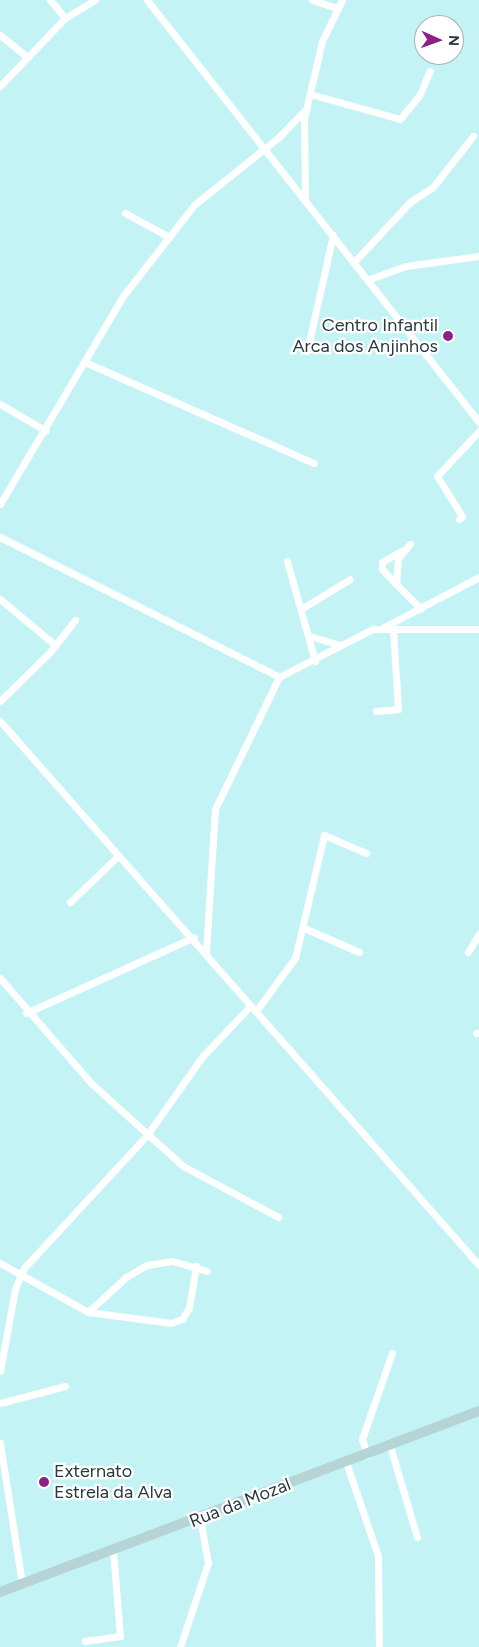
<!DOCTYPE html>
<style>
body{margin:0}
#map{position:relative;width:479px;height:1647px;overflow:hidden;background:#c4f3f6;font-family:Figtree,sans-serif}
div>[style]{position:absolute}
.minor>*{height:7px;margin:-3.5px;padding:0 3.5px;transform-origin:3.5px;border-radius:3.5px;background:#fff}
.secondary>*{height:10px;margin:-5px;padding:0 5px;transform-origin:5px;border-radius:5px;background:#b6d3d5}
.dots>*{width:14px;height:14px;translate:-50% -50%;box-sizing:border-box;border:2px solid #fff;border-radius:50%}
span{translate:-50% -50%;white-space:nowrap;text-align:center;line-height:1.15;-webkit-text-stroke:4.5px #fff;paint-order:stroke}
.poi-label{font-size:18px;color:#27393b}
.right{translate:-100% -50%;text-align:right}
.left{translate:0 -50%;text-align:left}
.street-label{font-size:18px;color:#27393b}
.north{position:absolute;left:414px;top:15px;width:50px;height:50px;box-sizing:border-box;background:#fff;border:1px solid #a9b0b1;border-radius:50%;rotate:92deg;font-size:14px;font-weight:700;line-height:20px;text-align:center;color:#27393b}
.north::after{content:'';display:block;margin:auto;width:18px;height:22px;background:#8b2085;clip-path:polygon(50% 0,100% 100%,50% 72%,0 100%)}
</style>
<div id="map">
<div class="minor">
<div style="left:50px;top:0;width:23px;rotate:50deg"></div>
<div style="left:147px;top:0;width:537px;rotate:51.81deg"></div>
<div style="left:312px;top:0;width:26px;rotate:18deg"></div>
<div style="left:0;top:35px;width:35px;rotate:39deg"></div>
<div style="left:0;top:86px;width:94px;rotate:-46.3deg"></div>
<div style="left:65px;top:18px;width:35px;rotate:-31deg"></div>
<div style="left:310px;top:94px;width:93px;rotate:15.5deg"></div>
<div style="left:400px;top:119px;width:32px;rotate:-51deg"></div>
<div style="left:420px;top:94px;width:25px;rotate:-67deg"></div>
<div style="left:305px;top:199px;width:80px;rotate:-90.7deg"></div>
<div style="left:304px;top:119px;width:80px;rotate:-77deg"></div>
<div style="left:322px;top:41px;width:46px;rotate:-64deg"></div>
<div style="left:125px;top:213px;width:50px;rotate:28.6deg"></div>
<div style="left:355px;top:261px;width:81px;rotate:-47deg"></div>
<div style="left:410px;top:202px;width:27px;rotate:-33deg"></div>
<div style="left:433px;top:187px;width:65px;rotate:-51.9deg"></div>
<div style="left:370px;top:279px;width:38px;rotate:-20deg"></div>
<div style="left:406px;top:266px;width:74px;rotate:-7.8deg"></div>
<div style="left:307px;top:351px;width:119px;rotate:-77.4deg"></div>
<div style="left:87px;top:363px;width:248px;rotate:23.8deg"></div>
<div style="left:0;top:404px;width:53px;rotate:30.4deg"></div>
<div style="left:0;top:504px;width:242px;rotate:-59.4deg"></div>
<div style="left:123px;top:296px;width:115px;rotate:-52deg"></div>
<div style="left:194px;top:205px;width:110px;rotate:-38.7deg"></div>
<div style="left:280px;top:136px;width:39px;rotate:-46deg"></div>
<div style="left:459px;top:519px;width:4px;rotate:-45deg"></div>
<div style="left:462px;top:516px;width:47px;rotate:-122deg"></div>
<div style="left:437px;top:476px;width:62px;rotate:-47deg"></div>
<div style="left:0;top:537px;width:312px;rotate:26.6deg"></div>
<div style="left:410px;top:544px;width:18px;rotate:131deg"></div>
<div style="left:398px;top:558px;width:26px;rotate:94deg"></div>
<div style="left:396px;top:584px;width:35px;rotate:45deg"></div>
<div style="left:287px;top:561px;width:104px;rotate:74.4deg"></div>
<div style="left:396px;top:584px;width:21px;rotate:-133deg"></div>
<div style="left:382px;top:569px;width:7px;rotate:-90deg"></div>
<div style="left:382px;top:562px;width:22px;rotate:-30deg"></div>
<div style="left:0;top:599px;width:72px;rotate:39.9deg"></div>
<div style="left:301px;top:609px;width:57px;rotate:-31.5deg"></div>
<div style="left:384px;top:627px;width:107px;rotate:-27.8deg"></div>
<div style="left:309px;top:636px;width:32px;rotate:16deg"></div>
<div style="left:0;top:701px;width:70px;rotate:-44.4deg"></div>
<div style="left:50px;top:652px;width:41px;rotate:-52deg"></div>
<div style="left:376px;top:711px;width:22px;rotate:-5deg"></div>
<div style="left:398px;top:709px;width:80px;rotate:-93.6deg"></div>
<div style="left:0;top:721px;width:725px;rotate:48.64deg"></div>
<div style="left:70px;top:902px;width:66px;rotate:-43.8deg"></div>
<div style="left:304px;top:928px;width:60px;rotate:23.6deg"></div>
<div style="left:206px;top:952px;width:143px;rotate:-86.4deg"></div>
<div style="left:215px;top:809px;width:147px;rotate:-64.1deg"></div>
<div style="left:279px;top:677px;width:106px;rotate:-27.1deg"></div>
<div style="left:373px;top:629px;width:106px"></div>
<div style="left:468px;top:952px;width:21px;rotate:-59deg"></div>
<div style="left:0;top:978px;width:139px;rotate:49.1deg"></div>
<div style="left:91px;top:1083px;width:124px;rotate:42.1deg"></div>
<div style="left:183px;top:1166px;width:108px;rotate:28.2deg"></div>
<div style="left:256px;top:1011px;width:66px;rotate:-53.7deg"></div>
<div style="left:295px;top:958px;width:126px;rotate:-76.7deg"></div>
<div style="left:324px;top:835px;width:46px;rotate:23.2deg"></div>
<div style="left:26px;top:1013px;width:184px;rotate:-24.3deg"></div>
<div style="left:476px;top:1033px;width:3px"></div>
<div style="left:0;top:1263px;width:101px;rotate:29.1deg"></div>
<div style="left:88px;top:1312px;width:52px;rotate:-42.6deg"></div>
<div style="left:126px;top:1277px;width:24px;rotate:-30deg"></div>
<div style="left:147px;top:1265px;width:25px;rotate:-9deg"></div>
<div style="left:172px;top:1261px;width:36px;rotate:16deg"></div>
<div style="left:88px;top:1312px;width:84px;rotate:7.5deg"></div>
<div style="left:171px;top:1323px;width:12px;rotate:-20deg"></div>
<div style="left:182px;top:1319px;width:13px;rotate:-58deg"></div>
<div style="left:189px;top:1308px;width:43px;rotate:-80.5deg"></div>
<div style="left:0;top:1371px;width:83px;rotate:-79.6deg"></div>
<div style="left:15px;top:1289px;width:23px;rotate:-67deg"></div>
<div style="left:24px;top:1268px;width:181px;rotate:-47.2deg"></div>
<div style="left:147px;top:1135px;width:95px;rotate:-54.8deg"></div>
<div style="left:202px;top:1057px;width:71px;rotate:-46.7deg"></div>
<div style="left:0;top:1403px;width:67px;rotate:-14.7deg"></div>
<div style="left:0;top:1443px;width:142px;rotate:81.1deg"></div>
<div style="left:390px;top:1446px;width:95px;rotate:73.5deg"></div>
<div style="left:367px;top:1455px;width:17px;rotate:-107deg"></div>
<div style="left:362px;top:1439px;width:91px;rotate:-70.8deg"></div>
<div style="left:346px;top:1462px;width:99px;rotate:71.2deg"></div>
<div style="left:378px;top:1556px;width:91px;rotate:89.4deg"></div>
<div style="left:85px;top:1641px;width:35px;rotate:-8deg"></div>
<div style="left:120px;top:1636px;width:86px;rotate:-94.7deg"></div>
<div style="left:180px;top:1647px;width:89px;rotate:-71.6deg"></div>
<div style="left:208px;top:1563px;width:46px;rotate:-100.1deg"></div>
</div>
<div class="secondary">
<div style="left:0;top:1592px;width:512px;rotate:-20.7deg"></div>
</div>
<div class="dots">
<div style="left:448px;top:336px;background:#8b2085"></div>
<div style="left:44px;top:1482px;background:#8b2085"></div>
</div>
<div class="poi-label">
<span class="right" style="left:438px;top:336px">Centro Infantil<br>Arca dos Anjinhos</span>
<span class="left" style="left:54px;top:1482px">Externato<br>Estrela da Alva</span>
</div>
<div class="street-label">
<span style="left:240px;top:1503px;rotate:-21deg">Rua da Mozal</span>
</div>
<div class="north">N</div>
</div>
